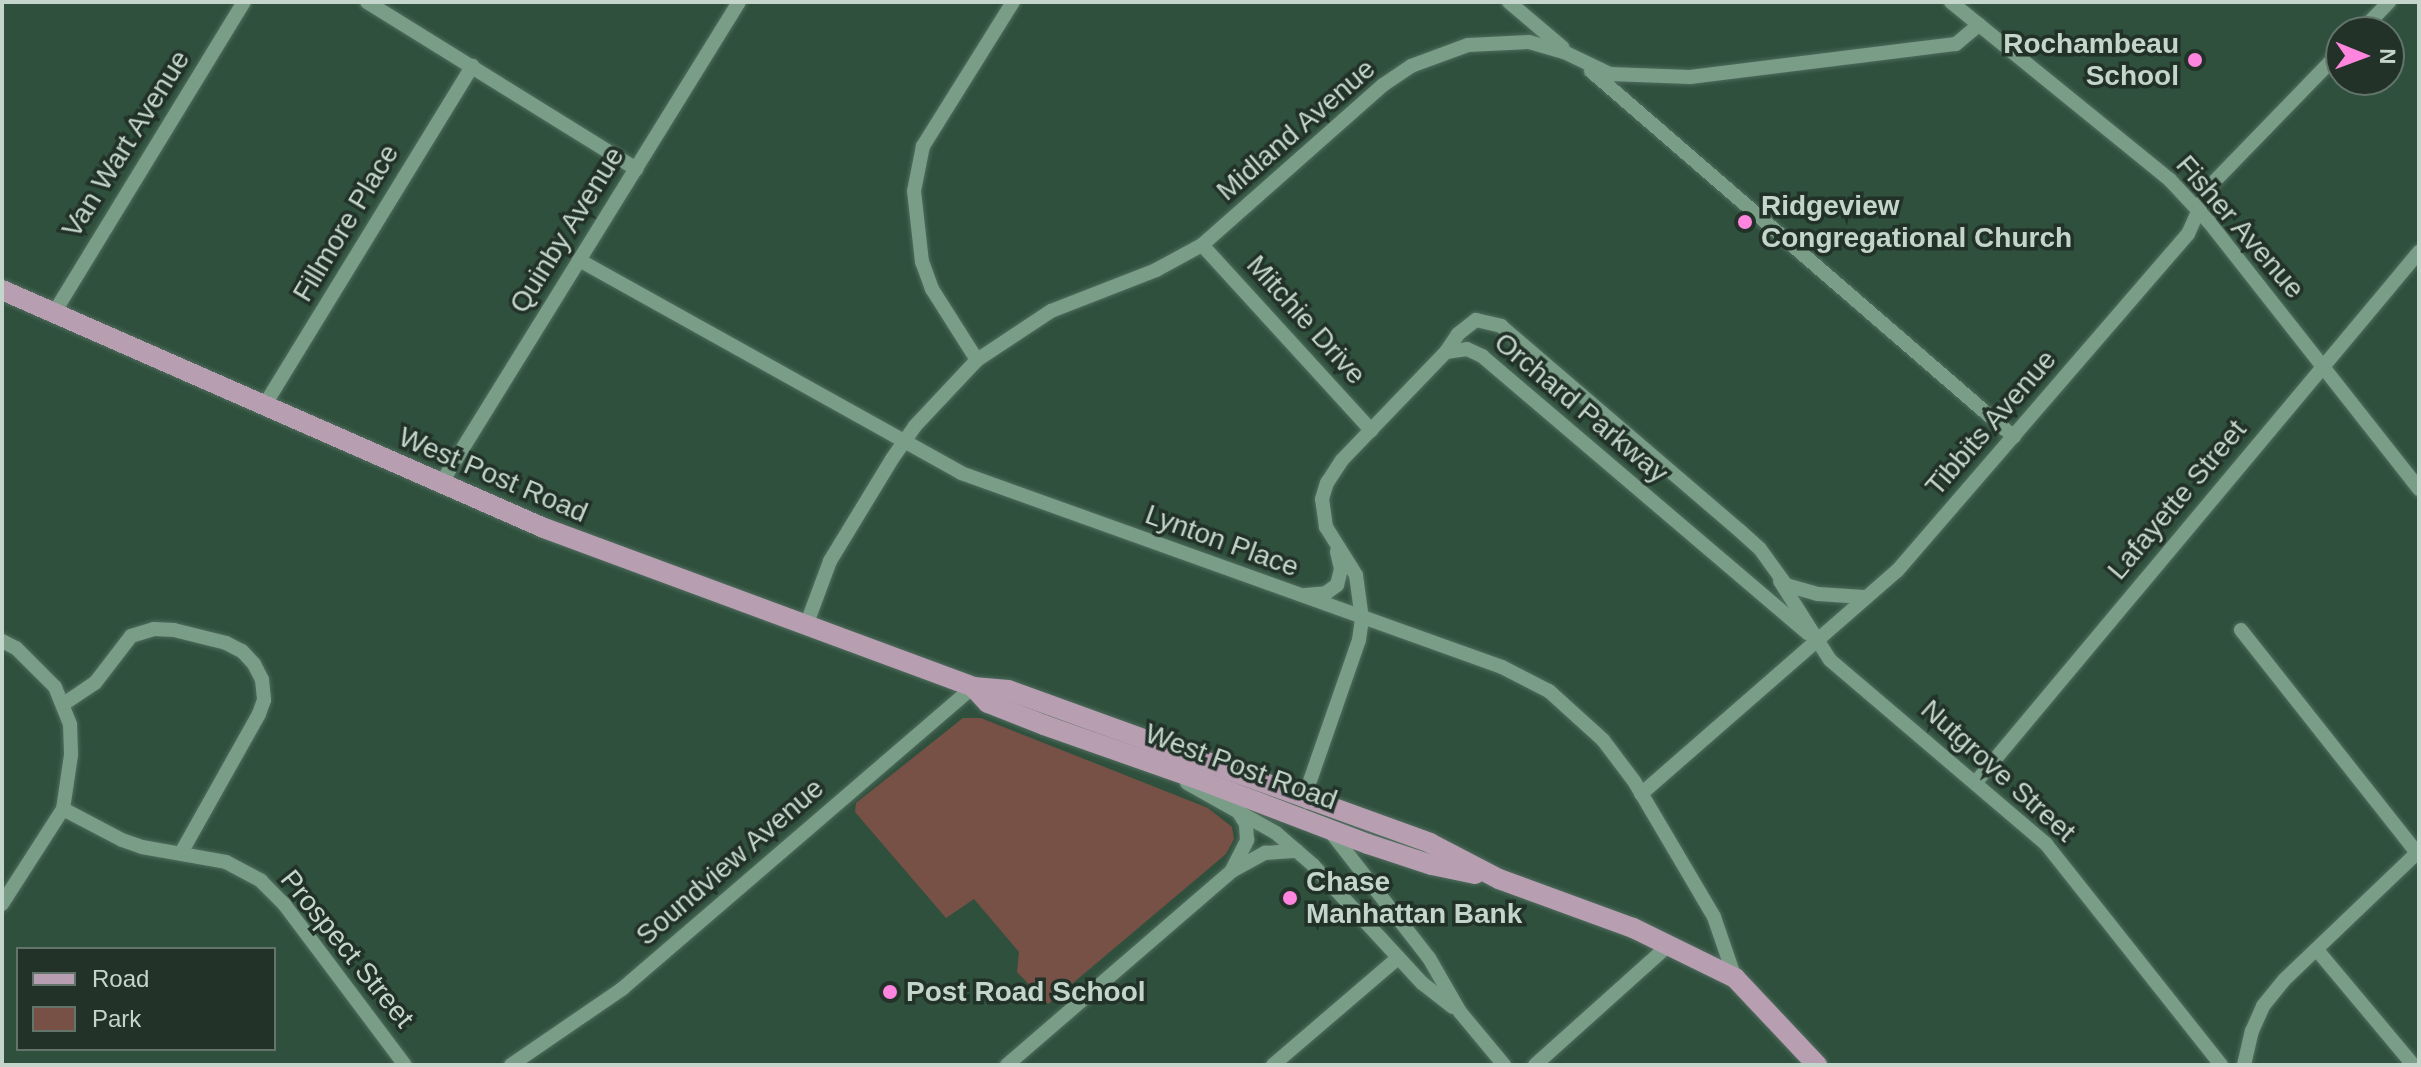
<!DOCTYPE html>
<style>
body{margin:0}
#map{position:relative;width:2421px;height:1067px;overflow:hidden;background:#2f503d;font-family:Arial,sans-serif}
div>[style]{position:absolute}
.green>*{inset:0;background:#775145}
.roads{filter:drop-shadow(0 0 2px #506c5d) drop-shadow(0 0 2px #506c5d)}
.minor>*{height:14px;margin:-7px;padding:0 7px;transform-origin:7px;border-radius:7px;background:#799d87}
.major>*{height:20px;margin:-10px;padding:0 10px;transform-origin:10px;border-radius:10px;background:#b79eb1}
.dots>*{width:22px;height:22px;translate:-50% -50%;box-sizing:border-box;border:4px solid #233229;border-radius:50%}
span{translate:-50% -50%;white-space:nowrap;text-align:center;line-height:1.15;-webkit-text-stroke:7px #233229;paint-order:stroke}
.poi-label{font-size:28px;color:#c4d6cb;font-weight:700}
.right{translate:-100% -50%;text-align:right}
.left{translate:0 -50%;text-align:left}
.street-label{font-size:28px;color:#c4d6cb}
.frame{position:absolute;inset:0;border:4px solid #c4d6cb;pointer-events:none}
.legend{position:absolute;left:16px;top:947px;width:260px;height:104px;box-sizing:border-box;background:#233229;border:2px solid #63746a;margin:0;padding:10px 14px;list-style:none;font-size:24px;color:#c4d6cb}
.legend li{display:flex;align-items:center;gap:16px;height:40px}
.legend b{width:40px;border:2px solid #63746a}
.north{position:absolute;left:2325px;top:16px;width:80px;height:80px;box-sizing:border-box;background:#233229;border:2px solid #63746a;border-radius:50%;rotate:91deg;font-size:22px;font-weight:700;line-height:32px;text-align:center;color:#c4d6cb}
.north::after{content:'';display:block;margin:auto;width:28px;height:36px;background:#ff85de;clip-path:polygon(50% 0,100% 100%,50% 72%,0 100%)}
</style>
<div id="map">
<div class="green">
<div style="clip-path:polygon(963px 718px,981px 718px,1208px 808px,1232px 827px,1234px 839px,1226px 854px,1048px 1004px,1017px 972px,1019px 952px,974px 899px,946px 918px,855px 812px,856px 803px)"></div>
</div>
<div class="roads">
<div class="minor">
<div style="left:367px;top:2px;width:317px;rotate:31.8deg"></div>
<div style="left:1509px;top:2px;width:70px;rotate:40.3deg"></div>
<div style="left:1951px;top:2px;width:282px;rotate:39.1deg"></div>
<div style="left:2170px;top:180px;width:57px;rotate:47.1deg"></div>
<div style="left:2209px;top:222px;width:340px;rotate:51.8deg"></div>
<div style="left:2360px;top:32px;width:42px;rotate:-46deg"></div>
<div style="left:1591px;top:71px;width:559px;rotate:40.87deg"></div>
<div style="left:1202px;top:245px;width:251px;rotate:47.6deg"></div>
<div style="left:579px;top:260px;width:437px;rotate:29.1deg"></div>
<div style="left:961px;top:473px;width:575px;rotate:19.73deg"></div>
<div style="left:1502px;top:667px;width:53px;rotate:27.1deg"></div>
<div style="left:1549px;top:691px;width:73px;rotate:42.2deg"></div>
<div style="left:1603px;top:740px;width:51px;rotate:52.9deg"></div>
<div style="left:1634px;top:781px;width:158px;rotate:59.5deg"></div>
<div style="left:1714px;top:917px;width:65px;rotate:71deg"></div>
<div style="left:54px;top:313px;width:364px;rotate:-58.6deg"></div>
<div style="left:1446px;top:352px;width:21px;rotate:-8deg"></div>
<div style="left:1467px;top:349px;width:17px;rotate:25deg"></div>
<div style="left:1482px;top:356px;width:428px;rotate:40.4deg"></div>
<div style="left:977px;top:360px;width:84px;rotate:-122.4deg"></div>
<div style="left:932px;top:289px;width:29px;rotate:-110deg"></div>
<div style="left:922px;top:262px;width:71px;rotate:-96.4deg"></div>
<div style="left:914px;top:191px;width:46px;rotate:-78.7deg"></div>
<div style="left:923px;top:146px;width:170px;rotate:-58deg"></div>
<div style="left:264px;top:406px;width:399px;rotate:-58.5deg"></div>
<div style="left:440px;top:485px;width:568px;rotate:-58.24deg"></div>
<div style="left:1780px;top:581px;width:93px;rotate:57.7deg"></div>
<div style="left:1830px;top:660px;width:284px;rotate:40.4deg"></div>
<div style="left:2046px;top:844px;width:282px;rotate:51.6deg"></div>
<div style="left:1305px;top:595px;width:21px;rotate:-5deg"></div>
<div style="left:1326px;top:593px;width:14px;rotate:-36deg"></div>
<div style="left:1337px;top:585px;width:16px;rotate:-76deg"></div>
<div style="left:1341px;top:569px;width:18px;rotate:-103deg"></div>
<div style="left:807px;top:623px;width:66px;rotate:-69.6deg"></div>
<div style="left:830px;top:561px;width:119px;rotate:-58.7deg"></div>
<div style="left:892px;top:459px;width:40px;rotate:-55.1deg"></div>
<div style="left:915px;top:426px;width:91px;rotate:-46.8deg"></div>
<div style="left:977px;top:360px;width:89px;rotate:-33.5deg"></div>
<div style="left:1051px;top:311px;width:113px;rotate:-21.3deg"></div>
<div style="left:1156px;top:270px;width:52px;rotate:-28.5deg"></div>
<div style="left:1202px;top:245px;width:242px;rotate:-41.5deg"></div>
<div style="left:1383px;top:85px;width:34px;rotate:-34deg"></div>
<div style="left:1411px;top:66px;width:61px;rotate:-20.2deg"></div>
<div style="left:1468px;top:45px;width:61px;rotate:-2.8deg"></div>
<div style="left:1529px;top:42px;width:36px;rotate:16deg"></div>
<div style="left:1564px;top:52px;width:51px;rotate:25.6deg"></div>
<div style="left:1610px;top:74px;width:80px;rotate:2.1deg"></div>
<div style="left:1690px;top:77px;width:268px;rotate:-7.1deg"></div>
<div style="left:1956px;top:44px;width:30px;rotate:-40deg"></div>
<div style="left:2241px;top:630px;width:284px;rotate:51.7deg"></div>
<div style="left:2px;top:641px;width:16px;rotate:27deg"></div>
<div style="left:16px;top:648px;width:55px;rotate:45deg"></div>
<div style="left:55px;top:687px;width:40px;rotate:68deg"></div>
<div style="left:70px;top:724px;width:31px;rotate:88deg"></div>
<div style="left:71px;top:755px;width:55px;rotate:98.4deg"></div>
<div style="left:63px;top:809px;width:113px;rotate:122.7deg"></div>
<div style="left:65px;top:703px;width:36px;rotate:-34deg"></div>
<div style="left:95px;top:683px;width:59px;rotate:-52.5deg"></div>
<div style="left:131px;top:636px;width:24px;rotate:-17deg"></div>
<div style="left:154px;top:629px;width:20px;rotate:3deg"></div>
<div style="left:174px;top:630px;width:54px;rotate:14deg"></div>
<div style="left:226px;top:643px;width:18px;rotate:27deg"></div>
<div style="left:242px;top:651px;width:18px;rotate:47deg"></div>
<div style="left:254px;top:664px;width:18px;rotate:63deg"></div>
<div style="left:262px;top:680px;width:20px;rotate:84deg"></div>
<div style="left:264px;top:700px;width:15px;rotate:110deg"></div>
<div style="left:259px;top:714px;width:159px;rotate:119.3deg"></div>
<div style="left:1976px;top:782px;width:691px;rotate:-50.11deg"></div>
<div style="left:1187px;top:783px;width:102px;rotate:29.3deg"></div>
<div style="left:1276px;top:833px;width:49px;rotate:40.9deg"></div>
<div style="left:1313px;top:865px;width:161px;rotate:47.3deg"></div>
<div style="left:1422px;top:983px;width:39px;rotate:38deg"></div>
<div style="left:1641px;top:794px;width:340px;rotate:-41.1deg"></div>
<div style="left:1897px;top:571px;width:445px;rotate:-49.2deg"></div>
<div style="left:2188px;top:234px;width:51px;rotate:-65.9deg"></div>
<div style="left:2209px;top:187px;width:190px;rotate:-45.9deg"></div>
<div style="left:1307px;top:802px;width:5px;rotate:-127deg"></div>
<div style="left:1304px;top:798px;width:167px;rotate:-70.8deg"></div>
<div style="left:1359px;top:640px;width:21px;rotate:-82deg"></div>
<div style="left:1362px;top:619px;width:44px;rotate:-97.8deg"></div>
<div style="left:1356px;top:575px;width:57px;rotate:-122deg"></div>
<div style="left:1326px;top:527px;width:28px;rotate:-98deg"></div>
<div style="left:1322px;top:499px;width:17px;rotate:-73deg"></div>
<div style="left:1327px;top:483px;width:27px;rotate:-57deg"></div>
<div style="left:1342px;top:460px;width:150px;rotate:-46.1deg"></div>
<div style="left:1446px;top:352px;width:22px;rotate:-56deg"></div>
<div style="left:1458px;top:334px;width:23px;rotate:-38deg"></div>
<div style="left:1476px;top:320px;width:26px;rotate:13deg"></div>
<div style="left:1501px;top:326px;width:313px;rotate:40.6deg"></div>
<div style="left:1739px;top:530px;width:28px;rotate:42deg"></div>
<div style="left:1760px;top:549px;width:44px;rotate:54.2deg"></div>
<div style="left:1786px;top:585px;width:33px;rotate:16deg"></div>
<div style="left:1818px;top:594px;width:46px;rotate:3.7deg"></div>
<div style="left:63px;top:809px;width:67px;rotate:27.7deg"></div>
<div style="left:122px;top:840px;width:21px;rotate:19deg"></div>
<div style="left:142px;top:847px;width:85px;rotate:10.1deg"></div>
<div style="left:226px;top:862px;width:40px;rotate:28deg"></div>
<div style="left:261px;top:881px;width:33px;rotate:45deg"></div>
<div style="left:284px;top:904px;width:201px;rotate:53.1deg"></div>
<div style="left:1330px;top:831px;width:161px;rotate:52.1deg"></div>
<div style="left:1429px;top:958px;width:62px;rotate:60.1deg"></div>
<div style="left:1460px;top:1012px;width:69px;rotate:50.3deg"></div>
<div style="left:1232px;top:870px;width:34px;rotate:-63deg"></div>
<div style="left:1247px;top:840px;width:16px;rotate:-94deg"></div>
<div style="left:1246px;top:824px;width:13px;rotate:-122deg"></div>
<div style="left:2317px;top:950px;width:150px;rotate:50.1deg"></div>
<div style="left:511px;top:1065px;width:135px;rotate:-34.4deg"></div>
<div style="left:622px;top:989px;width:463px;rotate:-40.7deg"></div>
<div style="left:1007px;top:1065px;width:297px;rotate:-40.8deg"></div>
<div style="left:1232px;top:871px;width:38px;rotate:-29deg"></div>
<div style="left:1265px;top:853px;width:32px;rotate:-4deg"></div>
<div style="left:1273px;top:1065px;width:165px;rotate:-40.6deg"></div>
<div style="left:1535px;top:1065px;width:181px;rotate:-41.9deg"></div>
<div style="left:2244px;top:1065px;width:35px;rotate:-77deg"></div>
<div style="left:2252px;top:1031px;width:27px;rotate:-66deg"></div>
<div style="left:2263px;top:1006px;width:33px;rotate:-51deg"></div>
<div style="left:2284px;top:980px;width:187px;rotate:-43.7deg"></div>
</div>
<div class="major">
<div style="left:2px;top:290px;width:592px;rotate:23.71deg"></div>
<div style="left:544px;top:528px;width:458px;rotate:20.3deg"></div>
<div style="left:973px;top:687px;width:35px;rotate:5deg"></div>
<div style="left:1008px;top:690px;width:449px;rotate:19.9deg"></div>
<div style="left:1430px;top:843px;width:78px;rotate:27.6deg"></div>
<div style="left:1499px;top:879px;width:143px;rotate:20.1deg"></div>
<div style="left:1633px;top:928px;width:114px;rotate:26.1deg"></div>
<div style="left:1735px;top:978px;width:120px;rotate:46.7deg"></div>
<div style="left:973px;top:687px;width:22px;rotate:47deg"></div>
<div style="left:988px;top:703px;width:60px;rotate:21.4deg"></div>
<div style="left:1044px;top:725px;width:165px;rotate:19.4deg"></div>
<div style="left:1200px;top:780px;width:180px;rotate:20.9deg"></div>
<div style="left:1368px;top:844px;width:67px;rotate:18.2deg"></div>
<div style="left:1432px;top:865px;width:44px;rotate:11.8deg"></div>
</div>
</div>
<div class="dots">
<div style="left:2195px;top:60px;background:#ff85de"></div>
<div style="left:1745px;top:222px;background:#ff85de"></div>
<div style="left:1290px;top:898px;background:#ff85de"></div>
<div style="left:890px;top:992px;background:#ff85de"></div>
</div>
<div class="poi-label">
<span class="right" style="left:2179px;top:60px">Rochambeau<br>School</span>
<span class="left" style="left:1761px;top:222px">Ridgeview<br>Congregational Church</span>
<span class="left" style="left:1306px;top:898px">Chase<br>Manhattan Bank</span>
<span class="left" style="left:906px;top:992px">Post Road School</span>
</div>
<div class="street-label">
<span style="left:1296px;top:130px;rotate:-41deg">Midland Avenue</span>
<span style="left:126px;top:144px;rotate:-58deg">Van Wart Avenue</span>
<span style="left:346px;top:223px;rotate:-59deg">Fillmore Place</span>
<span style="left:2240px;top:227px;rotate:49deg">Fisher Avenue</span>
<span style="left:567px;top:230px;rotate:-58deg">Quinby Avenue</span>
<span style="left:1306px;top:320px;rotate:48deg">Mitchie Drive</span>
<span style="left:1581px;top:408px;rotate:40deg">Orchard Parkway</span>
<span style="left:1991px;top:423px;rotate:-49deg">Tibbits Avenue</span>
<span style="left:493px;top:475px;rotate:23deg">West Post Road</span>
<span style="left:2177px;top:500px;rotate:-50deg">Lafayette Street</span>
<span style="left:1222px;top:541px;rotate:20deg">Lynton Place</span>
<span style="left:1241px;top:767px;rotate:20deg">West Post Road</span>
<span style="left:1998px;top:771px;rotate:42deg">Nutgrove Street</span>
<span style="left:730px;top:862px;rotate:-41deg">Soundview Avenue</span>
<span style="left:347px;top:949px;rotate:51deg">Prospect Street</span>
</div>
<div class="frame"></div>
<ul class="legend">
<li><b style="height:10px;background:#b79eb1"></b>Road</li>
<li><b style="height:22px;background:#775145"></b>Park</li>
</ul>
<div class="north">N</div>
</div>
